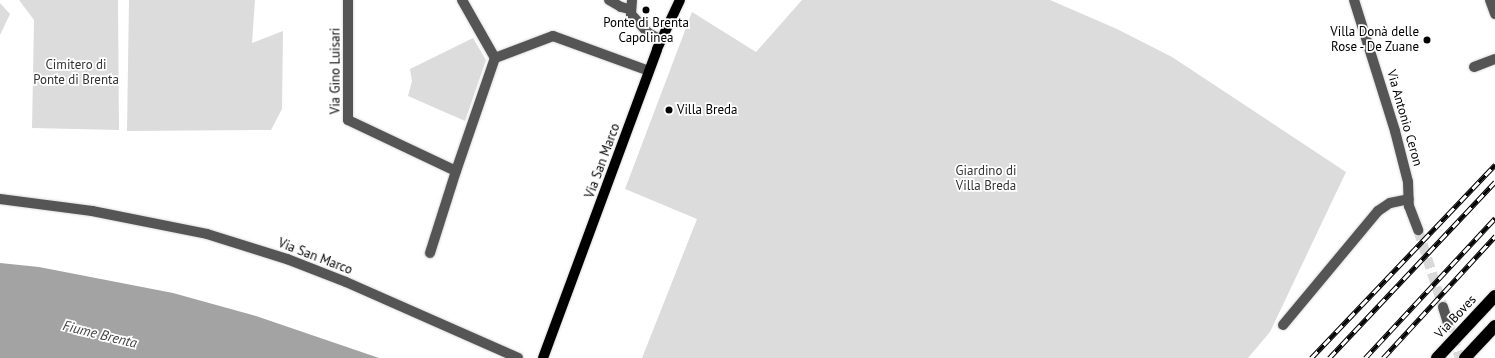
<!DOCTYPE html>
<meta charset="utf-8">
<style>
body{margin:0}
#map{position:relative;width:1495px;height:358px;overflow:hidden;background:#fff;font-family:"PT Sans",sans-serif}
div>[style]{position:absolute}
.green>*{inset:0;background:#dcdcdc}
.water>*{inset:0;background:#a3a3a3}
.minor-tunnel>*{height:10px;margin-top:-5px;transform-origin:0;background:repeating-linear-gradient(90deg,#d9d9d9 0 10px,transparent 0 15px)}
.roads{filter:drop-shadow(0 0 1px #dbdbdb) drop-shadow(0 0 1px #dbdbdb)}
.minor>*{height:10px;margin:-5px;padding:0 5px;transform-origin:5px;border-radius:5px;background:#555}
.major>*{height:10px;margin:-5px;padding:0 5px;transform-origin:5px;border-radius:5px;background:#000}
.highway>*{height:12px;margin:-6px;padding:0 6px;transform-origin:6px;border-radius:6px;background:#000}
.rail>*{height:4.5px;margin-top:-2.25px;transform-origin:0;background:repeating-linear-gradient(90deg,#fff 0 9px,#000 0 18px);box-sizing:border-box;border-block:1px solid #000}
.dots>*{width:11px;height:11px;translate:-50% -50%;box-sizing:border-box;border:2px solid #fff;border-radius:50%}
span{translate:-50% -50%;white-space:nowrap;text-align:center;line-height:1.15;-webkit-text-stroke:3.5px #fff;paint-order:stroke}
.poi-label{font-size:13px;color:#000}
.right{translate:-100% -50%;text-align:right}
.left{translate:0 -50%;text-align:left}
.park-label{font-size:13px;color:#333}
.street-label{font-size:13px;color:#000}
.water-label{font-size:14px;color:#444;font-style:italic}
</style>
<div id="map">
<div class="green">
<div style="clip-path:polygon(19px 0,118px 0,119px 130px,32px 128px,34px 20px)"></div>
<div style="clip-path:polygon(129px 0,255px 0,252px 43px,283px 31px,282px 109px,271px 130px,127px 131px)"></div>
<div style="clip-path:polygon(802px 0,1050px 0,1117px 29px,1172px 57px,1346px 172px,1270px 332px,1248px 358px,642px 358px,697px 219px,625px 189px,692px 12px,756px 52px)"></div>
<div style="clip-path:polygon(0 3px,10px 14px,0 35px)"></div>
<div style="clip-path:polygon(473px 38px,486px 60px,465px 121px,408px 96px,412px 81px,410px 69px)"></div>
</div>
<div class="water">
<div style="clip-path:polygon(0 263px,39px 267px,173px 293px,256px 316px,379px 358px,0 358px)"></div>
</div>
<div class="minor-tunnel">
<div style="left:1418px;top:230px;width:81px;rotate:72deg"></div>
<div style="left:1448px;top:323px;width:37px;rotate:71deg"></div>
</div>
<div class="roads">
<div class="minor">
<div style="left:348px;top:0;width:120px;rotate:90deg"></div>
<div style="left:348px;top:120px;width:119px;rotate:25.3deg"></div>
<div style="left:456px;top:171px;width:120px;rotate:-71deg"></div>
<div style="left:462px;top:0;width:67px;rotate:60.4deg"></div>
<div style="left:495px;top:58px;width:62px;rotate:-20.8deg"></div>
<div style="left:553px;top:36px;width:102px;rotate:20deg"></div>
<div style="left:609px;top:0;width:14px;rotate:30deg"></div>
<div style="left:621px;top:7px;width:9px;rotate:13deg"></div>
<div style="left:632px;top:0;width:14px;rotate:94deg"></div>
<div style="left:631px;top:14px;width:25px;rotate:48deg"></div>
<div style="left:648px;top:33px;width:15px;rotate:28deg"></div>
<div style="left:1354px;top:0;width:137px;rotate:72.6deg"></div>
<div style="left:1395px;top:131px;width:53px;rotate:75.7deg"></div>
<div style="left:1408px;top:182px;width:24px;rotate:88deg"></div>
<div style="left:1409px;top:206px;width:26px;rotate:69deg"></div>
<div style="left:1490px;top:0;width:15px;rotate:70deg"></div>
<div style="left:1474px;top:67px;width:22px;rotate:-21deg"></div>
<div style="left:0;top:199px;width:93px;rotate:7.4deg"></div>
<div style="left:92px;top:211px;width:117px;rotate:11.3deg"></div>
<div style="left:207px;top:234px;width:84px;rotate:17.4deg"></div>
<div style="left:287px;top:259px;width:63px;rotate:21.3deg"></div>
<div style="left:346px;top:282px;width:188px;rotate:23.8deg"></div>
<div style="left:430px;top:253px;width:86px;rotate:-72.4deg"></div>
<div style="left:1443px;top:307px;width:17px;rotate:73deg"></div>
<div style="left:1283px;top:325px;width:148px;rotate:-50.2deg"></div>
<div style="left:1378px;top:211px;width:14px;rotate:-34deg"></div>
<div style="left:1390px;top:203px;width:19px;rotate:-12deg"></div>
</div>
<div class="major">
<div style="left:543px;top:358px;width:329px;rotate:-69.7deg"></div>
<div style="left:657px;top:49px;width:54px;rotate:-64.9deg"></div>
</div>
<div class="highway">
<div style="left:1437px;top:358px;width:85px;rotate:-46.9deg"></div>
<div style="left:1465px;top:358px;width:44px;rotate:-46.8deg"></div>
</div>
</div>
<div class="rail">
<div style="left:1311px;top:358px;width:267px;rotate:-46.4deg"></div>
<div style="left:1329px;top:358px;width:242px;rotate:-46.7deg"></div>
<div style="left:1365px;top:358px;width:191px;rotate:-47.1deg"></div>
<div style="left:1383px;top:358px;width:166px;rotate:-47.4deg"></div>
</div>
<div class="dots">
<div style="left:646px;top:10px;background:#000"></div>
<div style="left:1427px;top:40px;background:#000"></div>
<div style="left:669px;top:110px;background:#000"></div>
</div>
<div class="poi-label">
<span style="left:646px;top:31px">Ponte di Brenta<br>Capolinea</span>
<span class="right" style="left:1419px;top:40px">Villa Donà delle<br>Rose - De Zuane</span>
<span class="left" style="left:677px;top:110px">Villa Breda</span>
</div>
<div class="park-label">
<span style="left:76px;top:73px">Cimitero di<br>Ponte di Brenta</span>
<span style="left:986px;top:179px">Giardino di<br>Villa Breda</span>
</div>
<div class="street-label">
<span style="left:336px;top:71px;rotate:-90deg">Via Gino Luisari</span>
<span style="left:1404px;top:118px;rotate:74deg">Via Antonio Ceron</span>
<span style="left:603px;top:161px;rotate:-70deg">Via San Marco</span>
<span style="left:315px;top:257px;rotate:21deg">Via San Marco</span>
<span style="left:1456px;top:317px;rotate:-47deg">Via Boves</span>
</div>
<div class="water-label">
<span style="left:100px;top:334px;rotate:14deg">Fiume Brenta</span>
</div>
</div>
